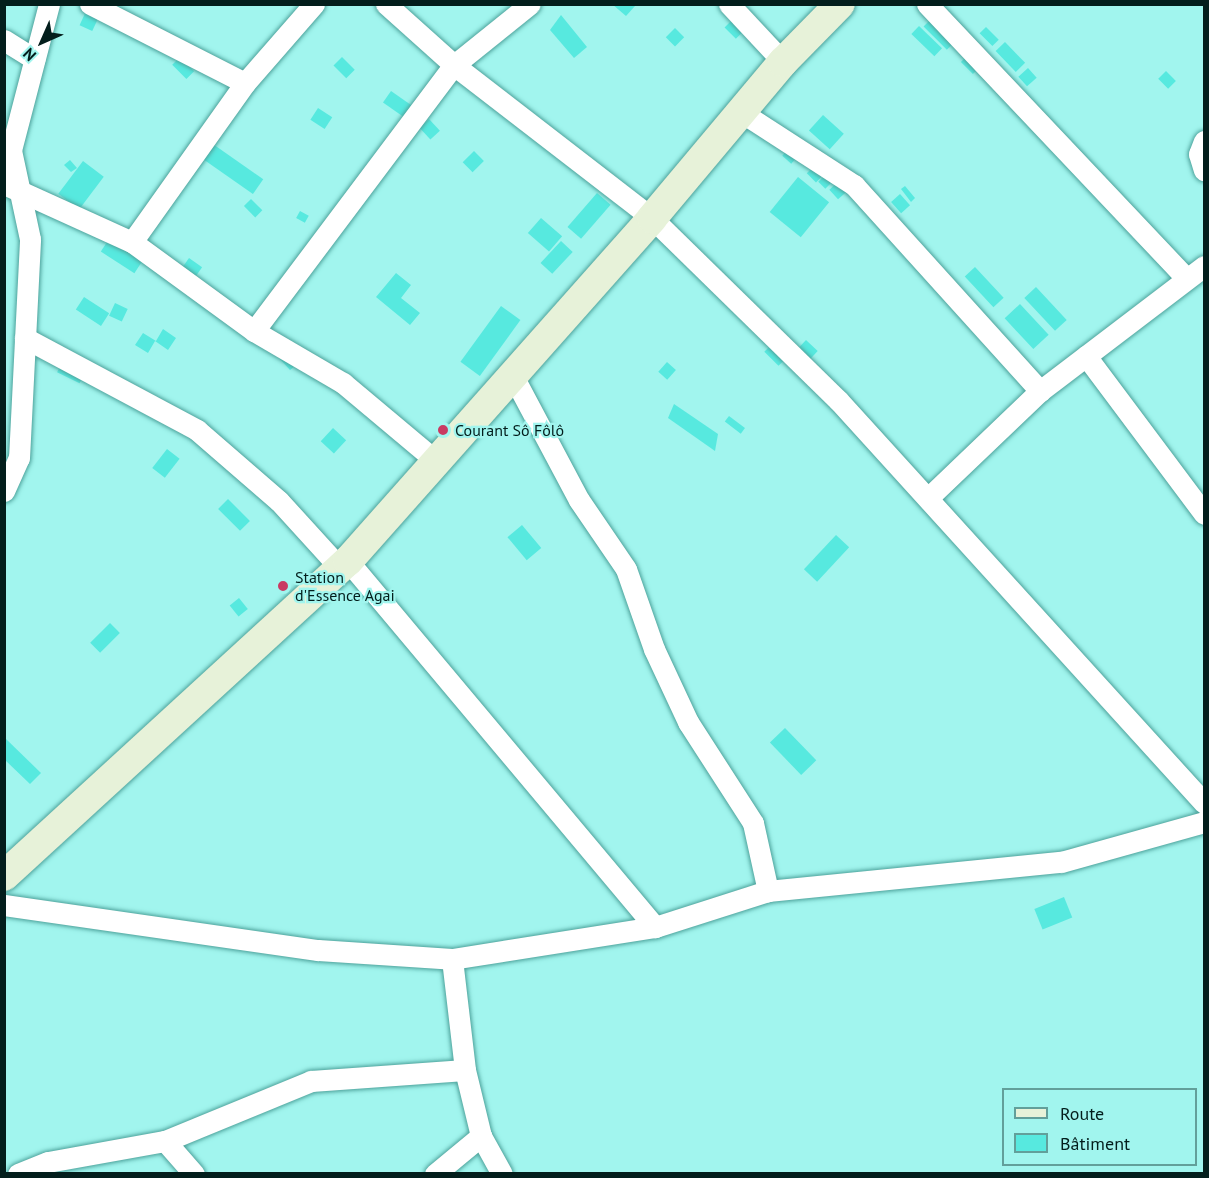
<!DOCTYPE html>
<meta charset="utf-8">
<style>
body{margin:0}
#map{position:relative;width:1209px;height:1178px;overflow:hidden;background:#a1f5ee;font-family:"PT Sans",sans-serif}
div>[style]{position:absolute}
.building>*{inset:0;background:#57e9df;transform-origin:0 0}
.roads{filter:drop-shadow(0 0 2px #4da29b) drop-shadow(0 0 2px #4da29b)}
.street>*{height:21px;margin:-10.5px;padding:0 10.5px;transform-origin:10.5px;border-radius:10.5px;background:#fff}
.secondary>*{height:30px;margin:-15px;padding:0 15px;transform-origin:15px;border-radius:15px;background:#e7f2d9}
.dots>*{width:16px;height:16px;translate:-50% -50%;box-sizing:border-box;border:3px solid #a1f5ee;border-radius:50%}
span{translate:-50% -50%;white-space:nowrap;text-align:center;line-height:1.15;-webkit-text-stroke:4.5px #a1f5ee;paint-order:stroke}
.poi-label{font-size:16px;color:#031e1c}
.left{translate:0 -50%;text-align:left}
.frame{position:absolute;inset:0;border:6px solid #031e1c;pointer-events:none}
.legend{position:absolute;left:1002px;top:1088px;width:195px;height:78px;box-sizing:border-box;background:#a1f5ee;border:2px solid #629f9a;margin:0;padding:8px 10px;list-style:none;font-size:18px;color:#031e1c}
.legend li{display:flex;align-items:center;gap:12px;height:30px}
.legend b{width:30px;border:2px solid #629f9a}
.north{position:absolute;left:12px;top:12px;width:60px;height:60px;-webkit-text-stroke:4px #a1f5ee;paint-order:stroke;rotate:225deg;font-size:16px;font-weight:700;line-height:24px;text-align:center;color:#031e1c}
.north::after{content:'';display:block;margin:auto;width:21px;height:27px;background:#031e1c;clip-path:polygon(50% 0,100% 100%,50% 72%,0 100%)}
</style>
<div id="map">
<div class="building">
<div style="clip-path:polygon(612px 4px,633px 4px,635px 6px,626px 16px)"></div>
<div style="left:88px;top:7px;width:14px;height:20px;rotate:25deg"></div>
<div style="left:937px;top:13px;width:33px;height:19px;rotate:45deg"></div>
<div style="left:738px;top:14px;width:16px;height:19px;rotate:45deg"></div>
<div style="clip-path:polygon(561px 15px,587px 47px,574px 58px,550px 30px)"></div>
<div style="left:919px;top:26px;width:32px;height:11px;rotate:44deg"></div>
<div style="left:986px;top:27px;width:18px;height:9px;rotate:45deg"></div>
<div style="left:675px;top:28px;width:13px;height:13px;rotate:45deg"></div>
<div style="left:1005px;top:42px;width:29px;height:13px;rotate:46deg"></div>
<div style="left:968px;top:55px;width:17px;height:10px;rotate:45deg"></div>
<div style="left:180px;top:57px;width:20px;height:11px;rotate:45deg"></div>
<div style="left:342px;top:57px;width:18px;height:12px;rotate:45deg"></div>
<div style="left:1028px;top:68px;width:13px;height:13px;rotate:48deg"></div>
<div style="left:1166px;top:71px;width:14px;height:11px;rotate:45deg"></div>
<div style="left:391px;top:91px;width:28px;height:14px;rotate:35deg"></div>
<div style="left:318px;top:108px;width:17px;height:14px;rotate:33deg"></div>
<div style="left:823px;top:115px;width:28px;height:21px;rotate:42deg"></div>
<div style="left:429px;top:119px;width:16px;height:13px;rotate:47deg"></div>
<div style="left:210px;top:142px;width:65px;height:18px;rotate:35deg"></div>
<div style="left:791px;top:146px;width:12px;height:13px;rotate:42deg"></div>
<div style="left:474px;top:151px;width:14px;height:16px;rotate:45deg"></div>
<div style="clip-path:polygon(70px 160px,77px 168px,71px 172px,64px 165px)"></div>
<div style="left:83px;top:161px;width:26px;height:41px;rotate:37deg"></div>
<div style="left:816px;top:164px;width:13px;height:13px;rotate:45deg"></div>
<div style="left:831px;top:169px;width:10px;height:18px;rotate:45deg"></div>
<div style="left:798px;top:177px;width:40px;height:45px;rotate:39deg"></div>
<div style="left:839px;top:181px;width:13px;height:13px;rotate:48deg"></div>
<div style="clip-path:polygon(905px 186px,915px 198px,911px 202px,901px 189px)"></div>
<div style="left:597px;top:193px;width:18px;height:45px;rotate:41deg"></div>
<div style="left:900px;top:194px;width:15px;height:12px;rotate:48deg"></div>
<div style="left:251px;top:199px;width:16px;height:10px;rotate:45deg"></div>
<div style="left:300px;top:211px;width:10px;height:8px;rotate:29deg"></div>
<div style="left:541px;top:218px;width:28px;height:20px;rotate:41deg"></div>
<div style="left:109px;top:239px;width:40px;height:15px;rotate:33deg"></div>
<div style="left:561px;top:241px;width:16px;height:30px;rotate:43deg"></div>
<div style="left:189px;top:258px;width:16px;height:19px;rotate:35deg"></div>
<div style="left:975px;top:267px;width:42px;height:14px;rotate:47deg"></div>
<div style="clip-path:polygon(396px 273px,411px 285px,401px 298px,420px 313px,410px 325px,376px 297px)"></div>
<div style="left:1036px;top:287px;width:45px;height:16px;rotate:47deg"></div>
<div style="left:84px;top:297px;width:30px;height:15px;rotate:33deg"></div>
<div style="left:115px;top:303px;width:14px;height:14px;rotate:25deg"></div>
<div style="left:1020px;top:304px;width:42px;height:21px;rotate:47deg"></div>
<div style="left:501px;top:306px;width:24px;height:69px;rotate:36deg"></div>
<div style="clip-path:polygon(163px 329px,176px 338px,168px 350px,155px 341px,148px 353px,135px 345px,143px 333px,156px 341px)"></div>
<div style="left:806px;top:340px;width:16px;height:12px;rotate:43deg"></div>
<div style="left:770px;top:346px;width:20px;height:8px;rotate:45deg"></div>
<div style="left:65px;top:356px;width:25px;height:18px;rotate:26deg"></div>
<div style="clip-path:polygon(279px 358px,299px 363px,290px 370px)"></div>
<div style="left:667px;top:362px;width:12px;height:13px;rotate:42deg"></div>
<div style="clip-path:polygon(674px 404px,718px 434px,715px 451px,668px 418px)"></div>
<div style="left:729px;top:416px;width:20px;height:7px;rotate:37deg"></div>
<div style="left:333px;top:428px;width:18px;height:18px;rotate:43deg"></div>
<div style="left:167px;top:449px;width:16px;height:24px;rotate:38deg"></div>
<div style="left:228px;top:499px;width:31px;height:14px;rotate:45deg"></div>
<div style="left:522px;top:525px;width:30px;height:19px;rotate:50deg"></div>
<div style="left:836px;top:535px;width:18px;height:47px;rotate:43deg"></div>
<div style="left:239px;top:598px;width:14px;height:12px;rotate:51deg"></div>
<div style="left:110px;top:623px;width:14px;height:28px;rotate:45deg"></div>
<div style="left:785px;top:728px;width:45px;height:21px;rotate:46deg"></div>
<div style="clip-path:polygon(4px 737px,41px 773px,30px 784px,4px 759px)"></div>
<div style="left:1064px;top:897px;width:22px;height:32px;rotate:68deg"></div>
</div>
<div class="roads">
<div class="street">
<div style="left:90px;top:4px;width:174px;rotate:27deg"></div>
<div style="left:386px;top:4px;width:91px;rotate:41.9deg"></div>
<div style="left:454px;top:65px;width:250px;rotate:37.7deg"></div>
<div style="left:652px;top:218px;width:260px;rotate:44.4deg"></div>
<div style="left:838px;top:400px;width:544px;rotate:47.75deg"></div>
<div style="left:729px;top:4px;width:79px;rotate:47deg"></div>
<div style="left:927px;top:4px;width:378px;rotate:46.6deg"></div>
<div style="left:4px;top:40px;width:36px;rotate:32deg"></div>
<div style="left:741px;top:112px;width:135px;rotate:32.9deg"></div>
<div style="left:854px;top:185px;width:278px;rotate:47.9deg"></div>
<div style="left:1204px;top:141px;width:14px;rotate:111deg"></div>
<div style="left:1199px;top:154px;width:17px;rotate:73deg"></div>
<div style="left:4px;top:184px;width:141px;rotate:24.4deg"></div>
<div style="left:132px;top:242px;width:151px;rotate:36.1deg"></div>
<div style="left:254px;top:331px;width:103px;rotate:30.3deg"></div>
<div style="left:343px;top:383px;width:123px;rotate:40deg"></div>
<div style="left:132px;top:242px;width:195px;rotate:-54.6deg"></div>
<div style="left:245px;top:83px;width:105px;rotate:-48.9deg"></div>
<div style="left:254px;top:331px;width:333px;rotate:-53.1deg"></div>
<div style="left:454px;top:65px;width:97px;rotate:-38.8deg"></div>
<div style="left:25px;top:338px;width:195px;rotate:28.1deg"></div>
<div style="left:197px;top:430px;width:108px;rotate:40.9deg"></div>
<div style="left:279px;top:501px;width:91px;rotate:47.7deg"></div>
<div style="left:1086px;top:356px;width:197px;rotate:53.2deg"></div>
<div style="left:513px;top:376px;width:140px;rotate:62deg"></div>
<div style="left:579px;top:500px;width:83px;rotate:55.7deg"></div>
<div style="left:626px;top:569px;width:85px;rotate:70.7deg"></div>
<div style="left:654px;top:649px;width:81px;rotate:65deg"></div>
<div style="left:688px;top:722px;width:120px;rotate:57.2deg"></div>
<div style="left:753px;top:823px;width:70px;rotate:77.6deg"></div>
<div style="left:4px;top:491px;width:36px;rotate:-66deg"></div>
<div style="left:19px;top:458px;width:219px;rotate:-87.1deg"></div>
<div style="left:30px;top:239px;width:91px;rotate:-102.1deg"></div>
<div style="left:11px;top:150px;width:151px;rotate:-75.4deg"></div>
<div style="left:928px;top:498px;width:155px;rotate:-43.7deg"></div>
<div style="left:1040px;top:391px;width:206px;rotate:-37.3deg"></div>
<div style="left:348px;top:561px;width:478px;rotate:50deg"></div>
<div style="left:4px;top:905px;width:317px;rotate:8.2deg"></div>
<div style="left:318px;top:950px;width:134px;rotate:3.8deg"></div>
<div style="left:452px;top:959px;width:206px;rotate:-9deg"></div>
<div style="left:655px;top:927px;width:119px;rotate:-17.7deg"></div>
<div style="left:768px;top:891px;width:294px;rotate:-5.7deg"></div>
<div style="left:1061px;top:862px;width:148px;rotate:-15.6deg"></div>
<div style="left:452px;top:959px;width:112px;rotate:83.3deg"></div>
<div style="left:465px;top:1070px;width:68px;rotate:76.4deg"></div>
<div style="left:481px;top:1136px;width:43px;rotate:61.1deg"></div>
<div style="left:165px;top:1141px;width:44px;rotate:48.7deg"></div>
<div style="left:18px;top:1174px;width:32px;rotate:-22deg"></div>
<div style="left:48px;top:1162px;width:119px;rotate:-10.2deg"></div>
<div style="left:165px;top:1141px;width:158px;rotate:-22.3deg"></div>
<div style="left:311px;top:1081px;width:154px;rotate:-4.1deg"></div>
<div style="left:435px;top:1174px;width:60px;rotate:-39.6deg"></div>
</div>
<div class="secondary">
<div style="left:4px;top:876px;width:466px;rotate:-42.5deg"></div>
<div style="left:348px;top:561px;width:458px;rotate:-48.4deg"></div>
<div style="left:652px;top:218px;width:204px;rotate:-50deg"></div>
<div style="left:783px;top:62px;width:81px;rotate:-45.5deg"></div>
</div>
</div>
<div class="dots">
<div style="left:443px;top:430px;background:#c93a62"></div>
<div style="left:283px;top:586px;background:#c93a62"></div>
</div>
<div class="poi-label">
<span class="left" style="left:455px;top:430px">Courant Sô Fôlô</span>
<span class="left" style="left:295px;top:586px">Station<br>d'Essence Agai</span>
</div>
<div class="frame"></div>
<ul class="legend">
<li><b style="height:8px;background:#e7f2d9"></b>Route</li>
<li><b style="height:16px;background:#57e9df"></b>Bâtiment</li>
</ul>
<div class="north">N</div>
</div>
